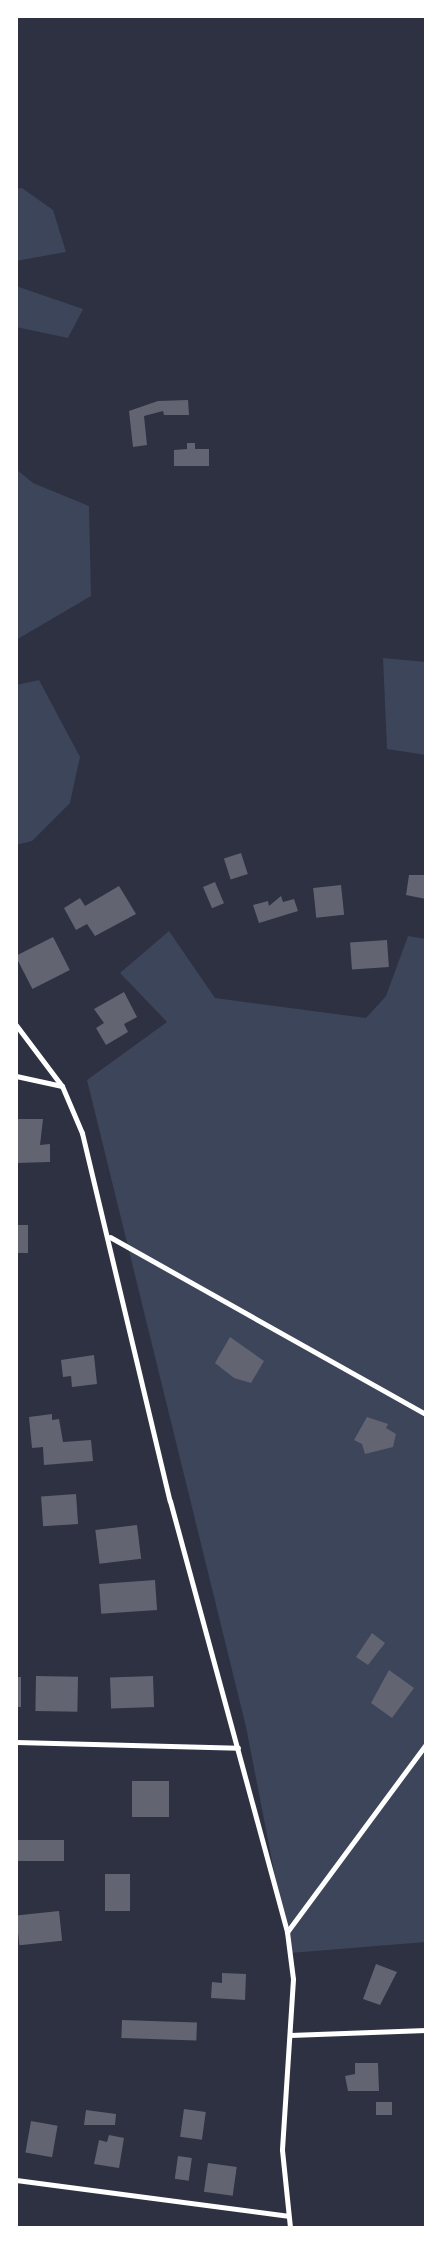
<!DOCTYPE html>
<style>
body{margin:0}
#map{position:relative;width:442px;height:2244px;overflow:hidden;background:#2d3142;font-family:Mulish,sans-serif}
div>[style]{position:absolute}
.green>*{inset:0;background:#3c4559}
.building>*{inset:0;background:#626471;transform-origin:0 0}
.minor>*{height:5px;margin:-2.5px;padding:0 2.5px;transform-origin:2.5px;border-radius:2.5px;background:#fff}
span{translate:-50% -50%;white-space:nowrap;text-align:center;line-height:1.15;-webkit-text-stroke:4px #fff;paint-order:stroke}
.frame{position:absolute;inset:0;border:18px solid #fff;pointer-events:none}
</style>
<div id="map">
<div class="green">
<div style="clip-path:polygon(22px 188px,53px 210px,66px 252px,16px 261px,16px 189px)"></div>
<div style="clip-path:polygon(16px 286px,83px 309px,68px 338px,16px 327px)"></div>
<div style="clip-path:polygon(16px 469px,33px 483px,89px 506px,91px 596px,16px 640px)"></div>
<div style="clip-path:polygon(383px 658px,426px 662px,426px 755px,387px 749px)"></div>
<div style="clip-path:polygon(39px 680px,80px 757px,70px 803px,32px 841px,16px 845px,16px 685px)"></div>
<div style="clip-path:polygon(169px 931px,215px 998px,366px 1018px,386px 996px,408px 936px,426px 939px,426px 1942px,290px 1953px,246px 1727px,87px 1080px,167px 1022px,120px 973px)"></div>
</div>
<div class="building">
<div style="clip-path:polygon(188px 400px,189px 415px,164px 415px,163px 411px,144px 416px,147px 445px,133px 447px,129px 411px,158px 401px)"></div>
<div style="clip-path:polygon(187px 443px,195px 443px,195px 449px,209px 449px,209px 466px,174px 466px,174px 450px,187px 449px)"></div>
<div style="left:241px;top:853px;width:22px;height:18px;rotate:72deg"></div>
<div style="clip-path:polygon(409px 875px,426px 875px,426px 899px,406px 895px)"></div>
<div style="left:215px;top:882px;width:23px;height:13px;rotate:67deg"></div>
<div style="left:341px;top:885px;width:30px;height:28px;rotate:84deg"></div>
<div style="clip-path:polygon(119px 886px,136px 914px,95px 936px,87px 924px,76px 930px,64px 908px,80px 898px,85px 906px)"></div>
<div style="clip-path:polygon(281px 896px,283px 902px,294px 899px,298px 911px,259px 923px,253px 905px,268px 901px,269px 906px)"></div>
<div style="left:53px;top:937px;width:37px;height:42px;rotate:63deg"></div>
<div style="left:387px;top:940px;width:27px;height:37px;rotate:86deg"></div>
<div style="clip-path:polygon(124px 992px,137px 1017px,124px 1024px,128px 1032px,106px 1045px,96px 1028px,104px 1023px,94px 1009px)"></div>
<div style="clip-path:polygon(16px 1119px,43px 1119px,40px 1145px,50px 1144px,50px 1162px,16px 1163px)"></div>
<div style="left:16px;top:1225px;width:12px;height:28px"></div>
<div style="clip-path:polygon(230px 1337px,264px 1361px,251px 1383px,234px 1378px,215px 1363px)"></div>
<div style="clip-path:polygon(94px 1355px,97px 1384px,72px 1387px,71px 1376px,63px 1377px,61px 1360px)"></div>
<div style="clip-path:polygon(52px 1414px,52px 1420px,59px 1419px,63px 1442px,91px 1440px,93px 1461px,44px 1465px,43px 1447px,32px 1448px,29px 1417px)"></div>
<div style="clip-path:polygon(367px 1417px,388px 1424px,386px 1428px,396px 1434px,393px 1447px,365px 1454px,362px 1444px,354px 1440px)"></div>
<div style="left:76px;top:1494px;width:30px;height:35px;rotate:86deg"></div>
<div style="left:137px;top:1525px;width:34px;height:42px;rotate:83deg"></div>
<div style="left:155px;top:1580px;width:30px;height:56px;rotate:86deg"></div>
<div style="clip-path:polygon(372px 1633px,385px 1643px,368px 1665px,356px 1657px)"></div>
<div style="clip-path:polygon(389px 1670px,414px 1688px,392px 1718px,371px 1703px)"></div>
<div style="left:36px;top:1676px;width:42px;height:35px;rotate:1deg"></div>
<div style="left:153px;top:1676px;width:31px;height:43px;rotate:88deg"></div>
<div style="left:16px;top:1677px;width:5px;height:30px"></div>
<div style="left:132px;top:1781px;width:37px;height:36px"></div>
<div style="left:16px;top:1840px;width:48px;height:21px"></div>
<div style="left:105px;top:1874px;width:25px;height:37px"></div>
<div style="left:59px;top:1911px;width:30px;height:43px;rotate:84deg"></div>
<div style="clip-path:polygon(376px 1964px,397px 1972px,380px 2005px,363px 1999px)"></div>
<div style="clip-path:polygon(222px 1973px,246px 1974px,245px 2000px,211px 1998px,212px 1982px,222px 1983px)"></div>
<div style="left:122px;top:2020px;width:75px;height:18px;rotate:2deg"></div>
<div style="clip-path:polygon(355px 2063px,378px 2063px,379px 2091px,348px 2091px,345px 2076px,355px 2074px)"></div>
<div style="left:376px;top:2102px;width:16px;height:13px"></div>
<div style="left:184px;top:2109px;width:22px;height:28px;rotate:8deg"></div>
<div style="clip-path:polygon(86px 2110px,116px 2114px,115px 2125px,84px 2125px)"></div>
<div style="left:31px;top:2121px;width:27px;height:32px;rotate:10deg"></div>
<div style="clip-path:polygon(109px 2135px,124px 2138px,119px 2168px,94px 2164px,99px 2140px,107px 2142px)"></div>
<div style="left:178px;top:2156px;width:14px;height:23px;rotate:8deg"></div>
<div style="left:208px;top:2163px;width:29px;height:29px;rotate:8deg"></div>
</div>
<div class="minor">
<div style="left:16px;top:1025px;width:76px;rotate:53deg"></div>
<div style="left:62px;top:1086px;width:51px;rotate:66.9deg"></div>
<div style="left:82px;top:1133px;width:378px;rotate:76.6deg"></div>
<div style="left:170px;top:1501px;width:447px;rotate:74.8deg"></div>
<div style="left:287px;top:1932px;width:47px;rotate:82.7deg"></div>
<div style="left:293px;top:1979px;width:171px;rotate:93.7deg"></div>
<div style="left:282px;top:2150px;width:78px;rotate:84.1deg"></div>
<div style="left:16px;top:1076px;width:47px;rotate:12.3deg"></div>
<div style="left:110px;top:1237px;width:362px;rotate:29.3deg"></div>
<div style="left:16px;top:1742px;width:222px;rotate:1.5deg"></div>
<div style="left:287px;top:1932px;width:234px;rotate:-53.5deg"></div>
<div style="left:290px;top:2035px;width:136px;rotate:-2.1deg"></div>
<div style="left:16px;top:2180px;width:274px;rotate:7.5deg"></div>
</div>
<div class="frame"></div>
</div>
